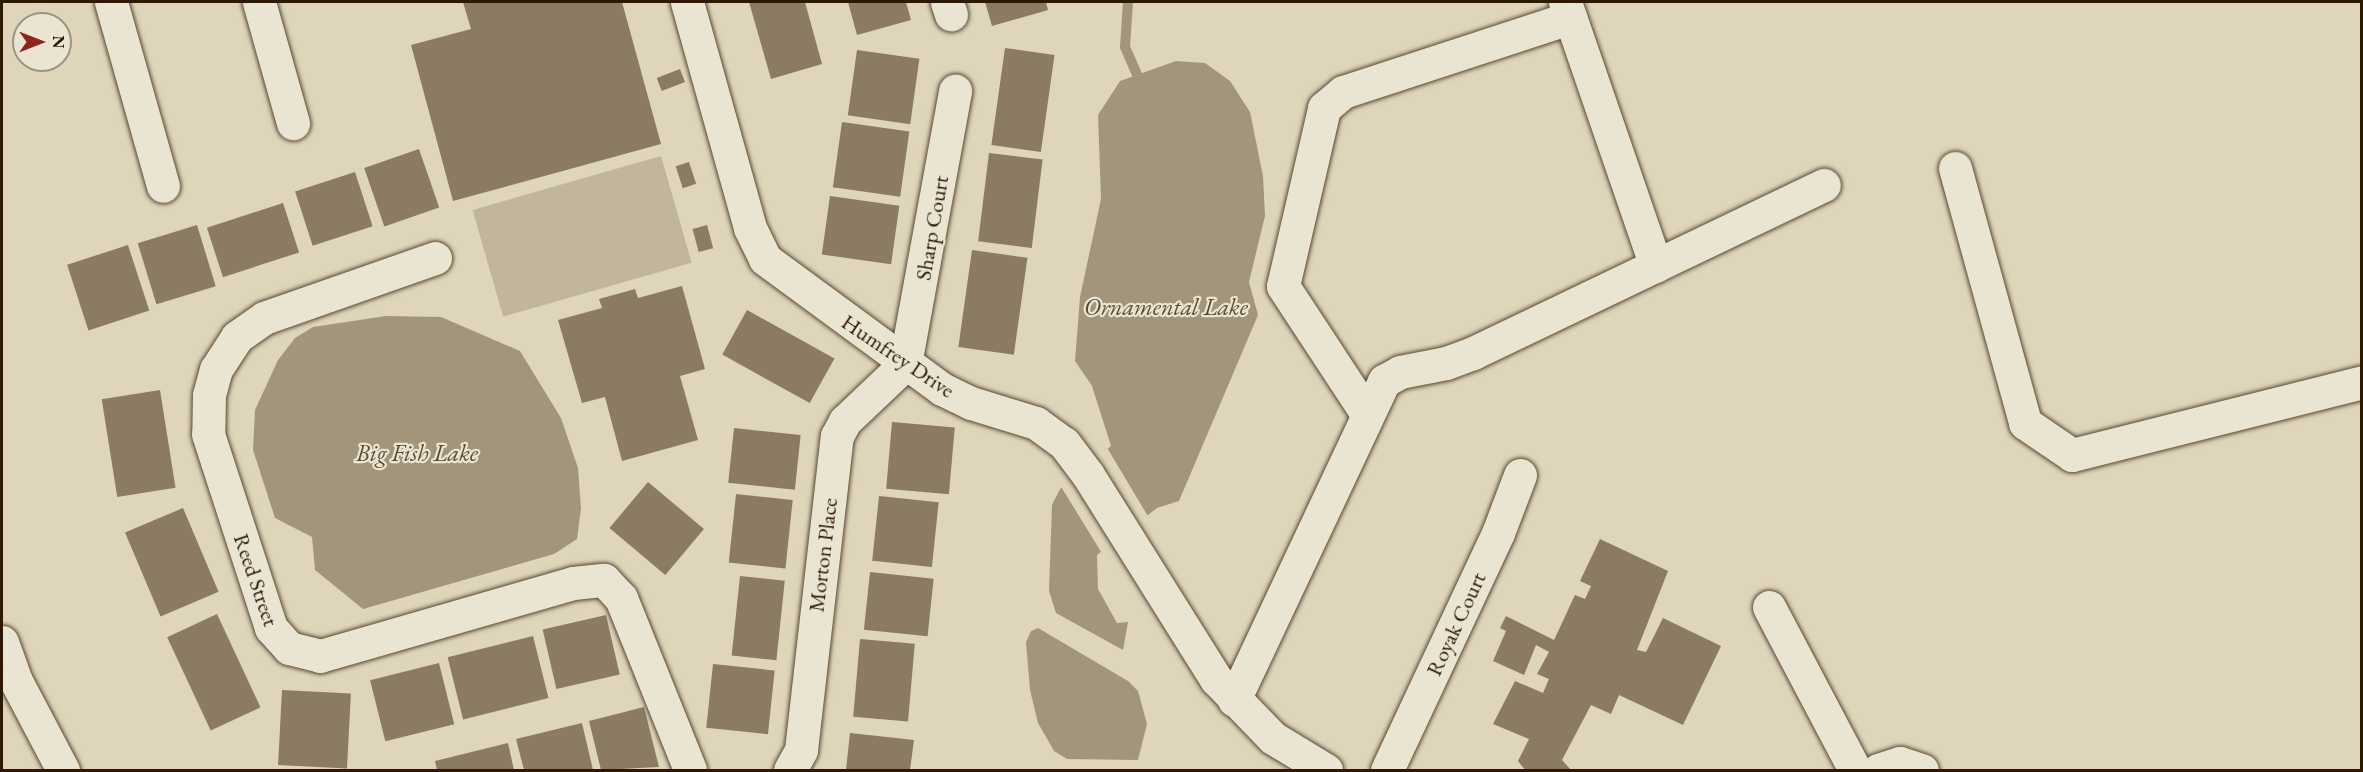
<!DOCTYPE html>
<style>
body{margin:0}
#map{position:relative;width:2363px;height:772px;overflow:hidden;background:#dfd5bb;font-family:"EB Garamond",serif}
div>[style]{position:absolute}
.green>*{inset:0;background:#c1b59c;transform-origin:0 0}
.water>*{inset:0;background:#a2957c}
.pier>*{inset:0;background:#dfd5bb}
.stream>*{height:10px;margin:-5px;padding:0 5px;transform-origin:5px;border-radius:5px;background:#a2957c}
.building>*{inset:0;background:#8a7b62;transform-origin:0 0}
.roads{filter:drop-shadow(0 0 2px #5a4830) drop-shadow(0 0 2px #5a4830)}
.minor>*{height:33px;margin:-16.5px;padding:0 16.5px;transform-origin:16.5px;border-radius:16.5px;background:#eae4d3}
span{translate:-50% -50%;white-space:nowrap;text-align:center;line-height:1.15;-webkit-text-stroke:4.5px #eae4d3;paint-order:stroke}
.street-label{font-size:22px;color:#2d1902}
.water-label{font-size:24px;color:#5c4b33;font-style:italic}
.frame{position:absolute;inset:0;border:3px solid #2d1902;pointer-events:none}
.north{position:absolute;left:12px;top:12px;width:60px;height:60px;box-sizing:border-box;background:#eae4d3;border:2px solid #9e937f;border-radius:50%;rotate:90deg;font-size:16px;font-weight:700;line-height:24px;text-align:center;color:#2d1902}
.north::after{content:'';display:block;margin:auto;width:21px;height:27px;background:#8f2418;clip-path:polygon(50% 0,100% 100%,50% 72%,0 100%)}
</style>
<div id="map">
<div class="green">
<div style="left:661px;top:156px;width:111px;height:196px;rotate:74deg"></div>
</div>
<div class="water">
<div style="clip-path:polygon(1176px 61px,1205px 63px,1230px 81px,1250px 112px,1263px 176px,1265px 216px,1249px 282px,1258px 315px,1179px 501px,1157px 508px,1097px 555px,1098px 589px,1117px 623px,1128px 622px,1123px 650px,1056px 613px,1049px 591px,1052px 505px,1060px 489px,1111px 446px,1092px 386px,1075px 361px,1080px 297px,1101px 199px,1098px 115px,1120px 81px)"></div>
<div style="clip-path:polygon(386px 316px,441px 317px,520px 351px,561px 418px,578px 468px,581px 508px,577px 539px,554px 554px,363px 609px,315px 570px,312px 537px,275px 518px,253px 450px,255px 410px,278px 360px,295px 338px,313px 327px)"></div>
<div style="clip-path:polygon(1038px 628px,1128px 681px,1138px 691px,1147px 724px,1138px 760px,1067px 759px,1054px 751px,1038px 723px,1030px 690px,1026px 642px,1031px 631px)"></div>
</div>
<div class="pier">
<div style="clip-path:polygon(1106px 446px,1149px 518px,1103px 555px,1060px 485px)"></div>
</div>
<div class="stream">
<div style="left:1128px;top:2px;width:45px;rotate:93.8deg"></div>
<div style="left:1125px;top:47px;width:43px;rotate:66.4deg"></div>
</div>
<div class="building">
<div style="clip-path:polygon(463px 2px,622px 2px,661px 144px,453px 201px,411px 45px,471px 29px)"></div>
<div style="clip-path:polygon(749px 2px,805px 2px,822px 64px,771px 79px)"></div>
<div style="clip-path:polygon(848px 2px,906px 2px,911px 20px,857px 35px)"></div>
<div style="clip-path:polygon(985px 2px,1046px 2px,1048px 10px,992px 26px)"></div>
<div style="left:1005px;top:48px;width:50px;height:98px;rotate:8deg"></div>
<div style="left:857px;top:50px;width:63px;height:66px;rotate:8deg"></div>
<div style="left:680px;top:69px;width:14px;height:25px;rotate:69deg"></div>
<div style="left:842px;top:122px;width:68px;height:66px;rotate:8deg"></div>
<div style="left:419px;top:149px;width:62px;height:58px;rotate:71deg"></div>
<div style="left:989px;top:153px;width:54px;height:89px;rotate:7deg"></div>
<div style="left:689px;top:162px;width:23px;height:14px;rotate:72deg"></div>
<div style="left:355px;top:172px;width:57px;height:63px;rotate:72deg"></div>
<div style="left:830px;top:196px;width:70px;height:59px;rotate:8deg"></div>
<div style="left:283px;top:203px;width:52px;height:80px;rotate:72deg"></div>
<div style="left:197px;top:225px;width:64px;height:62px;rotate:73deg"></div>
<div style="left:707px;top:225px;width:24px;height:15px;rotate:75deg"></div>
<div style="left:128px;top:245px;width:69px;height:64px;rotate:72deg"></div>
<div style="left:972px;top:250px;width:56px;height:98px;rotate:8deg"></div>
<div style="clip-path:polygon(682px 286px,705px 369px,680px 376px,698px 440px,622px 461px,605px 397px,582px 403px,558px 320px,602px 308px,599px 299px,635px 289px,638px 298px)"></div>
<div style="left:747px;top:310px;width:100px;height:51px;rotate:29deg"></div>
<div style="left:160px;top:390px;width:99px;height:59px;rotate:81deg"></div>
<div style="left:892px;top:422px;width:63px;height:67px;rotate:5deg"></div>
<div style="left:734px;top:428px;width:67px;height:55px;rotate:6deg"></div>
<div style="left:648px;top:482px;width:73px;height:60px;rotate:40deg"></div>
<div style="left:736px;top:494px;width:57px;height:69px;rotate:6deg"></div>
<div style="left:879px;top:496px;width:60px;height:65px;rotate:6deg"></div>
<div style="left:183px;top:508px;width:91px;height:63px;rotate:67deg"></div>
<div style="clip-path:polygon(1600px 539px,1668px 571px,1637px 650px,1646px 652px,1663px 618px,1721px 646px,1683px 725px,1619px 695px,1611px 714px,1591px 705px,1562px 760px,1571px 770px,1525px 770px,1518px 761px,1529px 739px,1493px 724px,1515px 681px,1543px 693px,1549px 679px,1537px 674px,1549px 652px,1536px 645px,1524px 675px,1493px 661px,1506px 631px,1500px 628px,1506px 616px,1554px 640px,1575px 595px,1585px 599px,1591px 586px,1580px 581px)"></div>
<div style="left:870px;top:572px;width:64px;height:58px;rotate:6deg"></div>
<div style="left:740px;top:576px;width:45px;height:80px;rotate:6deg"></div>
<div style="left:217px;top:614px;width:103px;height:55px;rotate:65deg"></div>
<div style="left:606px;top:615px;width:61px;height:65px;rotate:77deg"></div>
<div style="left:533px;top:636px;width:64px;height:88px;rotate:76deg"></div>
<div style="left:860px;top:639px;width:55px;height:78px;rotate:5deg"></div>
<div style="left:439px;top:663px;width:63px;height:71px;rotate:76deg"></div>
<div style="left:713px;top:664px;width:62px;height:64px;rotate:6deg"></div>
<div style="left:282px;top:690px;width:69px;height:75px;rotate:3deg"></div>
<div style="clip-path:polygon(644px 707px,659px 767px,601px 770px,589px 721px)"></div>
<div style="clip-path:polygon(582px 723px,593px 770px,524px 770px,516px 739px)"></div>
<div style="clip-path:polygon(850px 733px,914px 740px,910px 770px,846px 770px)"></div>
<div style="clip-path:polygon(508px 743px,514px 770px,437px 770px,435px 761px)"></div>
</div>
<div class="roads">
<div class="minor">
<div style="left:111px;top:2px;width:191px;rotate:74.2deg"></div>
<div style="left:259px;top:2px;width:126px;rotate:74.3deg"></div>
<div style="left:687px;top:2px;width:235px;rotate:74.4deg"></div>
<div style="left:750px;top:228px;width:34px;rotate:64deg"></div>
<div style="left:765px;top:259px;width:220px;rotate:36.3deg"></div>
<div style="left:942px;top:389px;width:32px;rotate:26deg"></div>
<div style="left:971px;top:403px;width:68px;rotate:17.1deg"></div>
<div style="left:1036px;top:423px;width:34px;rotate:36deg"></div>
<div style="left:1064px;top:443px;width:40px;rotate:53deg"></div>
<div style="left:1088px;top:475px;width:241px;rotate:57.9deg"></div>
<div style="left:1216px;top:679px;width:82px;rotate:46deg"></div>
<div style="left:1273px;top:738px;width:62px;rotate:31.1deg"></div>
<div style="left:947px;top:2px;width:13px;rotate:72deg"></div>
<div style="left:1565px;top:2px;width:279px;rotate:71deg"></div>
<div style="left:1955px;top:168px;width:264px;rotate:74.6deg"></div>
<div style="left:2025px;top:423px;width:57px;rotate:34.2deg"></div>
<div style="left:2072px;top:455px;width:299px;rotate:-14.1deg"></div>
<div style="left:435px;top:258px;width:181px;rotate:160.7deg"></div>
<div style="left:264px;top:318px;width:33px;rotate:145deg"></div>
<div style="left:237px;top:337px;width:38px;rotate:123deg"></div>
<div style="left:216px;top:369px;width:27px;rotate:105deg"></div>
<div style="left:209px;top:395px;width:39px;rotate:91deg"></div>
<div style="left:208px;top:434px;width:204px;rotate:72deg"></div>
<div style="left:271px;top:628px;width:27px;rotate:48deg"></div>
<div style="left:289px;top:648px;width:32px;rotate:14deg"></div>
<div style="left:320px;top:656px;width:263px;rotate:-16.1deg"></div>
<div style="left:573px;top:583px;width:31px;rotate:-6deg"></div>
<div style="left:604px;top:580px;width:25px;rotate:47deg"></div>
<div style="left:621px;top:598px;width:185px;rotate:68.1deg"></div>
<div style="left:1367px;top:414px;width:153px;rotate:-123.3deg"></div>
<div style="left:1283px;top:286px;width:183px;rotate:-77deg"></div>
<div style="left:1324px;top:108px;width:25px;rotate:-40deg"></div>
<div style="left:1343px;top:92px;width:239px;rotate:-18.1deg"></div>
<div style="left:1769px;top:607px;width:184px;rotate:62.2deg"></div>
<div style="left:2px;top:642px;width:41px;rotate:70.3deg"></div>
<div style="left:16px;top:681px;width:101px;rotate:62.2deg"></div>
<div style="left:1234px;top:700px;width:353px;rotate:-64.8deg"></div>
<div style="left:1384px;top:381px;width:18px;rotate:-29deg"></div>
<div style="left:1400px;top:372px;width:47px;rotate:-11.1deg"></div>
<div style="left:1446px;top:363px;width:29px;rotate:-20deg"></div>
<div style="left:1473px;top:353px;width:389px;rotate:-25.6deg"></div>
<div style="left:790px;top:770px;width:23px;rotate:-61deg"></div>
<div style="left:801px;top:750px;width:316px;rotate:-83.5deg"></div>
<div style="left:837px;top:436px;width:17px;rotate:-62deg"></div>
<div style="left:845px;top:421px;width:83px;rotate:-43.5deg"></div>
<div style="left:905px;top:364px;width:278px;rotate:-79.6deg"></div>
<div style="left:1387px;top:770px;width:262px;rotate:-64.9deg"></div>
<div style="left:1498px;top:533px;width:62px;rotate:-69.2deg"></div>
<div style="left:1878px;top:770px;width:23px;rotate:-18deg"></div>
<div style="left:1900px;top:763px;width:23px;rotate:18deg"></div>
</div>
</div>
<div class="street-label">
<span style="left:932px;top:228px;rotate:-80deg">Sharp Court</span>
<span style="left:898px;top:356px;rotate:34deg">Humfrey Drive</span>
<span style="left:823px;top:555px;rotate:-83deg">Morton Place</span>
<span style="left:256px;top:580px;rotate:71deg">Reed Street</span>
<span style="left:1456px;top:624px;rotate:-65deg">Royak Court</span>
</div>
<div class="water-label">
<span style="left:1166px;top:307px">Ornamental Lake</span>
<span style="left:417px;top:453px">Big Fish Lake</span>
</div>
<div class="frame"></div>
<div class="north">N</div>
</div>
